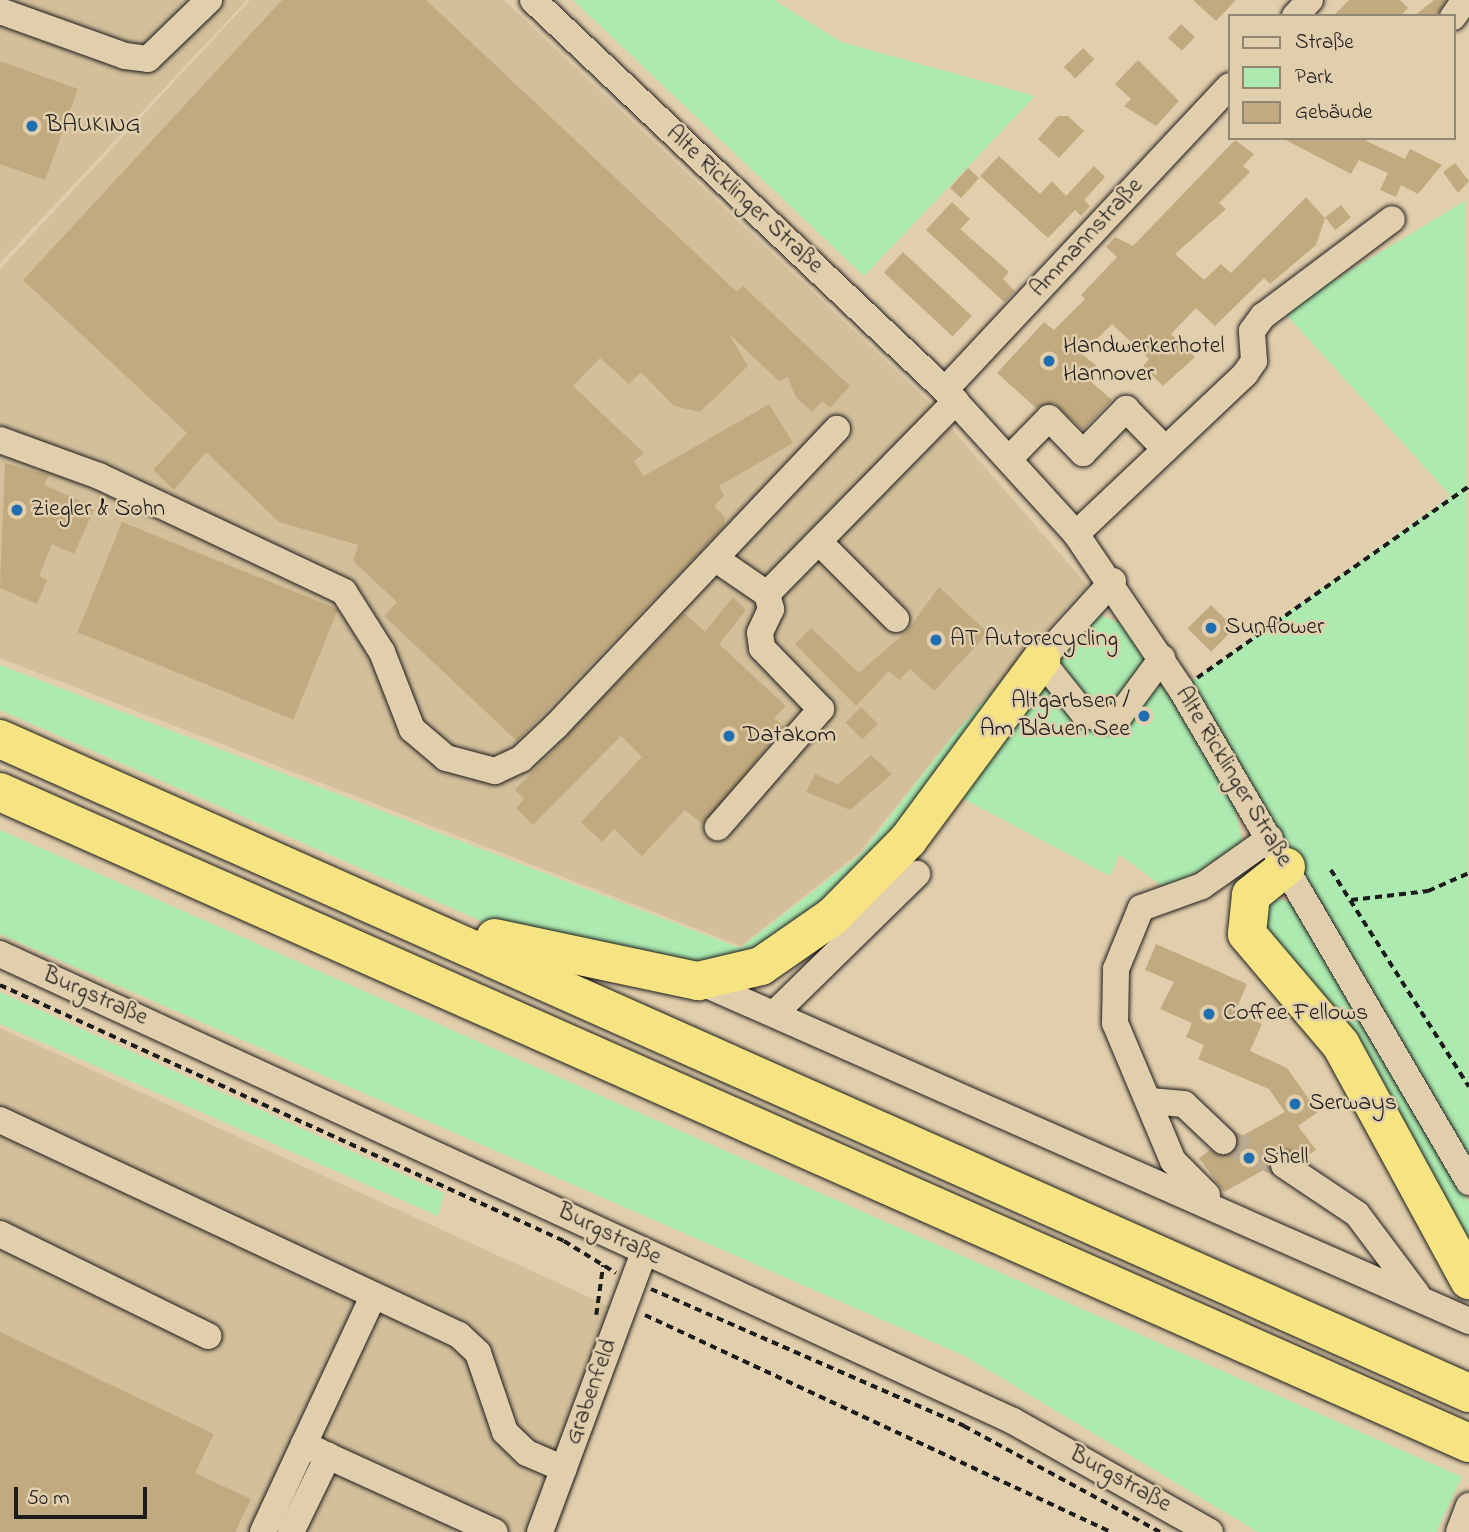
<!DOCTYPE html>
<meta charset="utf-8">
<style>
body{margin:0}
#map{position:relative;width:1469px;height:1532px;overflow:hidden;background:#e1ceac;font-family:"Indie Flower",sans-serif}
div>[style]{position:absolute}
.built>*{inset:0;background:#d3c09b}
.green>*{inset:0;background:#adeab0}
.building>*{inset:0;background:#c1aa7f;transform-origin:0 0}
.minor-tunnel>*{height:26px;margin-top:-13px;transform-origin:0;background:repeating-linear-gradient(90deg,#baaa8f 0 26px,transparent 0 39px)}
.path>*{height:3.5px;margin-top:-1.75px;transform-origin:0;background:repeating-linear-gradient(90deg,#1c1c1c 0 7px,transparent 0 12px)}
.roads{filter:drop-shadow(0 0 2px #1c1c1c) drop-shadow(0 0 2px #1c1c1c)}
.minor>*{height:26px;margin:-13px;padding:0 13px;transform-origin:13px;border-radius:13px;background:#e1ceac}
.highway>*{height:38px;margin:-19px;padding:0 19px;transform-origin:19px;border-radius:19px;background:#f6e381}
.dots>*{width:19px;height:19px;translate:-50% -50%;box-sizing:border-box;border:4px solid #e1ceac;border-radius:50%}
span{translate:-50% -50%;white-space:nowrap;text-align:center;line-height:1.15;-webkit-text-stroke:5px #e1ceac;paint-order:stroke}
.poi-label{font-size:24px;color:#1c1c1c}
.left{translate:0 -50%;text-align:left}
.right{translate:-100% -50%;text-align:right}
.street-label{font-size:24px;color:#1c1c1c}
.legend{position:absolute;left:1228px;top:14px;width:228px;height:126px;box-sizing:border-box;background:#e1ceac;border:2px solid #928772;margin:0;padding:9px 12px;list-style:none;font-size:21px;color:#1c1c1c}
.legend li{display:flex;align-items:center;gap:14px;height:35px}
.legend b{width:35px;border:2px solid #928772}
.scale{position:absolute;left:14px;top:1487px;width:133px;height:32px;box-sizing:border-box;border:4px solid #1c1c1c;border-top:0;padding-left:9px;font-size:21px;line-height:24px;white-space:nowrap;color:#1c1c1c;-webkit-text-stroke:5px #e1ceac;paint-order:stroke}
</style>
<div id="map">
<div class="built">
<div style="clip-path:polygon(0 0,247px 0,0 263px)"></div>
<div style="clip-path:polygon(250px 0,504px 0,926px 399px,1087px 585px,955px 733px,859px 853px,741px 946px,0 658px,0 269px)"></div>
<div style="clip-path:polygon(0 1028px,635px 1318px,557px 1532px,0 1532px)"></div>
</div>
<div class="green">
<div style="clip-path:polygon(573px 0,774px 0,841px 42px,1035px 96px,864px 276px)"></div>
<div style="clip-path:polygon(1465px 201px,1469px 1163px,1234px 806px,1243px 843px,1167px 890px,1119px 854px,1110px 876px,958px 796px,795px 931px,716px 967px,488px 924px,0 710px,0 665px,740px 948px,861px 854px,955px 733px,1036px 642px,1101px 615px,1127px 627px,1170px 697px,1451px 496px,1283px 311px)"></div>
<div style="clip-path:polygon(0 830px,1462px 1477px,1436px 1532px,1258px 1532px,965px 1356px,0 934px)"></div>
<div style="clip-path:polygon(1276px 898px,1292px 903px,1469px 1202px,1469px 1258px,1268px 948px,1259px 913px)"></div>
<div style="clip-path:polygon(0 992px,444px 1193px,438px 1216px,0 1024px)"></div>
</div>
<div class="building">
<div style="clip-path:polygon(282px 0,426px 0,737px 292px,743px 286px,850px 386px,830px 408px,822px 401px,812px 412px,795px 396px,788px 377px,779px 381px,729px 334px,748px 366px,700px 412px,674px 406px,641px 372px,629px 384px,600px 358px,573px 386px,644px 453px,634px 461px,644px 476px,769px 404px,793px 443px,719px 486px,724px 496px,714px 506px,725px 517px,724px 526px,517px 741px,384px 616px,397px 602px,353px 561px,358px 545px,279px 522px,206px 452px,174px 490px,153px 470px,187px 433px,23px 280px)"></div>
<div style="clip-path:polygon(1193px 0,1236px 0,1216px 21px)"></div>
<div style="clip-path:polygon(1349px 0,1400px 0,1408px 8px,1400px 16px,1333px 16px)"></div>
<div style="clip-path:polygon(1434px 0,1446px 0,1437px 16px,1414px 16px)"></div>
<div style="left:1181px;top:24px;width:19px;height:19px;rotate:43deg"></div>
<div style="left:1083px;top:48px;width:16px;height:27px;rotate:45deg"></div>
<div style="clip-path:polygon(1138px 60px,1179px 101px,1156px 126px,1124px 106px,1131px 99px,1115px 84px)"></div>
<div style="clip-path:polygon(0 61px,78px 89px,45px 180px,0 164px)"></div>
<div style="clip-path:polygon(1058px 116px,1068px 116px,1084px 131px,1059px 158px,1038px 139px)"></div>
<div style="clip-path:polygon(1282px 138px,1360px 138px,1405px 159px,1410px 149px,1442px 165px,1418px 194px,1401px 185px,1396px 197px,1380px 190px,1388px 173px,1359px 160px,1351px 174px)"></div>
<div style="clip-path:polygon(1235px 140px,1254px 154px,1243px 166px,1250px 172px,1219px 203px,1226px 209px,1175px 254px,1204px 280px,1221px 264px,1231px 273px,1306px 197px,1325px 218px,1316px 245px,1270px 284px,1264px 278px,1215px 326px,1196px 308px,1171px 334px,1195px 357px,1163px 386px,1143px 366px,1149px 359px,1112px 324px,1082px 354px,1098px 367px,1088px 379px,1112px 400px,1083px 430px,1054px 403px,1036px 408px,997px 373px,1044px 322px,1054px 330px,1085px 299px,1081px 295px,1117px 257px,1106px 247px,1115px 237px,1133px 246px)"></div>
<div style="clip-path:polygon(999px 156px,1040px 194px,1052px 181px,1066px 196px,1094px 166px,1105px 177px,1084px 200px,1090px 206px,1081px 216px,1075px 210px,1048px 238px,980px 176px)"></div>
<div style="clip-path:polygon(1455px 163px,1469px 181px,1458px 193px,1443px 172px)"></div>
<div style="left:968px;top:168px;width:15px;height:27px;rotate:42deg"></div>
<div style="clip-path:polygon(952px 202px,970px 219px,960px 229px,1009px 272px,1003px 279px,1015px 291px,1004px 302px,926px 230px)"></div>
<div style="left:1341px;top:205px;width:16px;height:20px;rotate:52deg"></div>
<div style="left:903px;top:252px;width:94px;height:28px;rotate:43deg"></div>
<div style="clip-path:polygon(5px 463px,49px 475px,44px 485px,95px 507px,74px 554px,52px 544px,39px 576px,47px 580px,37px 604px,0 588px)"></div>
<div style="left:122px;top:522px;width:233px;height:119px;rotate:22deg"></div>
<div style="clip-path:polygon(939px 587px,988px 633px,934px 691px,910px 669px,899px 680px,889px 671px,856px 706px,795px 644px,811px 628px,859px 673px,908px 630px)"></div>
<div style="clip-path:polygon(733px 597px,746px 610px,719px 644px,786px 706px,774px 718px,784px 727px,703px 825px,685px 810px,642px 856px,614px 829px,602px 842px,581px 822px,642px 757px,621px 736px,533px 825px,516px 808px,524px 799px,515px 790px,684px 613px,705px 632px)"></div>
<div style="left:1211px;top:605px;width:33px;height:33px;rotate:45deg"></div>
<div style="left:861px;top:707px;width:24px;height:22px;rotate:45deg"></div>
<div style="clip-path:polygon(871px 755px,892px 774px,850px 810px,806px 792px,815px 774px,838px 784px)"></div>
<div style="clip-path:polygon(1156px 944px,1247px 984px,1235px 1012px,1262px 1024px,1250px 1051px,1287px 1068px,1318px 1112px,1298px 1126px,1316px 1150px,1303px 1159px,1278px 1151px,1269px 1167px,1224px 1192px,1199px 1158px,1210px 1150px,1228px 1156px,1238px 1138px,1285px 1112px,1269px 1089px,1198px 1059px,1204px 1045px,1186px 1037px,1192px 1023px,1160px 1009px,1174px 982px,1145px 970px)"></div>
<div style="clip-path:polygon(0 1332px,214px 1434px,195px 1473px,251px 1499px,235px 1532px,0 1532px)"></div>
</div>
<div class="minor-tunnel">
<div style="left:1223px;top:1141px;width:66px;rotate:21.5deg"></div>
</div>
<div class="path">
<div style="left:1197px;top:678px;width:333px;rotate:-35.2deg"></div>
<div style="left:1331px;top:870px;width:257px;rotate:57.5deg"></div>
<div style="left:1351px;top:900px;width:78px;rotate:-6.7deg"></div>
<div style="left:1428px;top:891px;width:45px;rotate:-23.7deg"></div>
<div style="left:0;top:985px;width:619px;rotate:24.41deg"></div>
<div style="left:564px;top:1241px;width:61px;rotate:31.6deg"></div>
<div style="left:651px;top:1289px;width:342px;rotate:23.6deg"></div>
<div style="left:964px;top:1426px;width:223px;rotate:28.4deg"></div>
<div style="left:596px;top:1315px;width:50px;rotate:-82deg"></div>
<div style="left:645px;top:1315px;width:514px;rotate:24.97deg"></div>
</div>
<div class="roads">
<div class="minor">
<div style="left:533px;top:0;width:567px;rotate:43.43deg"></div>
<div style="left:945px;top:390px;width:195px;rotate:47.7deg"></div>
<div style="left:1076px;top:534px;width:187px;rotate:55.9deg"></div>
<div style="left:1181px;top:689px;width:571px;rotate:59.71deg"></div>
<div style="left:0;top:11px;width:133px;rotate:19.8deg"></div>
<div style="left:125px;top:56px;width:23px;rotate:7deg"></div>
<div style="left:148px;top:59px;width:85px;rotate:-44deg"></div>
<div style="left:1295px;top:16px;width:22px;rotate:-47deg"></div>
<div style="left:1453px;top:17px;width:21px;rotate:-55deg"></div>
<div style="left:945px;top:390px;width:416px;rotate:-46.9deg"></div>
<div style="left:0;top:440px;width:105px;rotate:20deg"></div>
<div style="left:99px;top:476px;width:271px;rotate:25.3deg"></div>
<div style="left:344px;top:592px;width:71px;rotate:57.7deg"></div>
<div style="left:382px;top:652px;width:83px;rotate:68.7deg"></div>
<div style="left:412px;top:729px;width:45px;rotate:40.5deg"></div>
<div style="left:446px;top:758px;width:51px;rotate:14.9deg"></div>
<div style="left:495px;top:771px;width:29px;rotate:-25deg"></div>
<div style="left:521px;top:759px;width:48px;rotate:-43.3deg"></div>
<div style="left:556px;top:726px;width:409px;rotate:-46.6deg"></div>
<div style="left:1009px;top:459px;width:57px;rotate:-45.7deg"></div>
<div style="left:1049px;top:418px;width:49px;rotate:45.8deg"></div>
<div style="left:1083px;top:453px;width:62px;rotate:-45.7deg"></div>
<div style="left:1126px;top:409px;width:54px;rotate:45.7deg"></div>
<div style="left:1076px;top:534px;width:233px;rotate:-43.4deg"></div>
<div style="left:1245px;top:374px;width:16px;rotate:-55deg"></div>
<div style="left:1254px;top:361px;width:30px;rotate:-94deg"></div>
<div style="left:1252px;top:331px;width:19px;rotate:-54deg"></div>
<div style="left:1263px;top:316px;width:161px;rotate:-36.9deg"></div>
<div style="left:819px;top:542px;width:109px;rotate:45deg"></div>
<div style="left:716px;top:559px;width:62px;rotate:34.5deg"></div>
<div style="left:767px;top:594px;width:16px;rotate:75deg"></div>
<div style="left:771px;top:609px;width:26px;rotate:115deg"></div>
<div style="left:760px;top:633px;width:15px;rotate:82deg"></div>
<div style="left:762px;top:648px;width:85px;rotate:46deg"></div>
<div style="left:821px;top:709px;width:157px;rotate:131.1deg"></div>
<div style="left:1113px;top:581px;width:107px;rotate:132.3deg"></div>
<div style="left:1041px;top:660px;width:69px;rotate:51.5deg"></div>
<div style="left:1084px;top:714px;width:22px;rotate:16deg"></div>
<div style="left:1105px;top:720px;width:16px;rotate:-18deg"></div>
<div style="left:1120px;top:715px;width:71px;rotate:-53.6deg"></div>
<div style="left:767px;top:594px;width:270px;rotate:-45.6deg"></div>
<div style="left:0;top:954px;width:1115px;rotate:24.75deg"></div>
<div style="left:1013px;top:1421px;width:226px;rotate:29.4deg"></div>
<div style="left:698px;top:981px;width:843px;rotate:23.8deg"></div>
<div style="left:775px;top:1013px;width:199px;rotate:-44.4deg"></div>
<div style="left:1150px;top:1101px;width:34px;rotate:5deg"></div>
<div style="left:1184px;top:1104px;width:54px;rotate:43.5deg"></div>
<div style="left:0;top:1120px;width:507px;rotate:25.1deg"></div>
<div style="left:459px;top:1335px;width:26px;rotate:43deg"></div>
<div style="left:478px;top:1353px;width:83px;rotate:71.1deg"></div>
<div style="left:505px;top:1432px;width:30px;rotate:44deg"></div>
<div style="left:527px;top:1453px;width:40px;rotate:23.4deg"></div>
<div style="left:1284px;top:1165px;width:88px;rotate:33.9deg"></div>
<div style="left:1357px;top:1214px;width:100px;rotate:53.1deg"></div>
<div style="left:1207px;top:1195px;width:48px;rotate:-135deg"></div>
<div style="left:1173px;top:1161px;width:150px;rotate:-112.8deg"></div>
<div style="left:1115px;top:1023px;width:54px;rotate:-88.9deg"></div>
<div style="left:1116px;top:969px;width:66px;rotate:-67.7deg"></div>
<div style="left:1141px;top:908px;width:65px;rotate:-19.8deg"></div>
<div style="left:1202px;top:886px;width:83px;rotate:-35.2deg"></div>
<div style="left:0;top:1234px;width:232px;rotate:26.1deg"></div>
<div style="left:328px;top:1456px;width:27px;rotate:-153deg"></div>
<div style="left:304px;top:1444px;width:162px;rotate:-64.9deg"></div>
<div style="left:263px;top:1532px;width:97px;rotate:-65deg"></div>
<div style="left:291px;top:1532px;width:85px;rotate:-64deg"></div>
<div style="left:328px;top:1456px;width:183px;rotate:24.5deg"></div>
<div style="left:540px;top:1532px;width:298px;rotate:-69.6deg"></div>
<div style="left:1459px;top:1532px;width:28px;rotate:-69deg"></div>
</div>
<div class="highway">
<div style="left:0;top:739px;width:1608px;rotate:24deg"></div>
<div style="left:0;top:792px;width:1607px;rotate:23.9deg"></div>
<div style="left:1286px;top:867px;width:45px;rotate:141.3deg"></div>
<div style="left:1251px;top:895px;width:39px;rotate:96deg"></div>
<div style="left:1247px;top:934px;width:145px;rotate:49.7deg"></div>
<div style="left:1341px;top:1045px;width:268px;rotate:61.4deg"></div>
<div style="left:495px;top:938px;width:208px;rotate:12deg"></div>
<div style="left:698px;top:981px;width:65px;rotate:-13.4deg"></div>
<div style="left:761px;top:966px;width:88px;rotate:-34.8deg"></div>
<div style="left:833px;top:916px;width:107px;rotate:-45.4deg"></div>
<div style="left:908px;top:840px;width:224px;rotate:-53.5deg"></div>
</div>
</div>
<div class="dots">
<div style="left:32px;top:126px;background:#1f6fb2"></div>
<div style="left:1049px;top:361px;background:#1f6fb2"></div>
<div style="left:17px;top:510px;background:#1f6fb2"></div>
<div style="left:1211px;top:628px;background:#1f6fb2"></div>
<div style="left:936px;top:640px;background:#1f6fb2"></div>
<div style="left:1144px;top:716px;background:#1f6fb2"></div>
<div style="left:729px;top:736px;background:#1f6fb2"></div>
<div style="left:1209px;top:1014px;background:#1f6fb2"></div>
<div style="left:1295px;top:1104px;background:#1f6fb2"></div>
<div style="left:1249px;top:1158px;background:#1f6fb2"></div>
</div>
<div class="poi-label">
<span class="left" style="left:46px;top:126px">BAUKING</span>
<span class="left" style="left:1063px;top:361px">Handwerkerhotel<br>Hannover</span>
<span class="left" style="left:31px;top:510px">Ziegler &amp; Sohn</span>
<span class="left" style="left:1225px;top:628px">Sunflower</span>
<span class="left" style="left:950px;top:640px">AT Autorecycling</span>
<span class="right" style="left:1130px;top:716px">Altgarbsen /<br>Am Blauen See</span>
<span class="left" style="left:743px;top:736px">Datakom</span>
<span class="left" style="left:1223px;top:1014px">Coffee Fellows</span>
<span class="left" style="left:1309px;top:1104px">Serways</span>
<span class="left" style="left:1263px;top:1158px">Shell</span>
</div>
<div class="street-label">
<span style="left:744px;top:200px;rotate:43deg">Alte Ricklinger Straße</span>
<span style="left:1087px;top:238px;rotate:-47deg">Ammannstraße</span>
<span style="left:1233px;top:777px;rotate:59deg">Alte Ricklinger Straße</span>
<span style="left:95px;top:997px;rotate:24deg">Burgstraße</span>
<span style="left:609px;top:1235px;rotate:26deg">Burgstraße</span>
<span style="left:592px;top:1392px;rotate:-70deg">Grabenfeld</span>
<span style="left:1120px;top:1480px;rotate:29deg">Burgstraße</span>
</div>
<ul class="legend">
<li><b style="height:9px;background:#e1ceac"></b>Straße</li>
<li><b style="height:19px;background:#adeab0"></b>Park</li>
<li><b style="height:19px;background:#c1aa7f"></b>Gebäude</li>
</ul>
<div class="scale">50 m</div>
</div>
